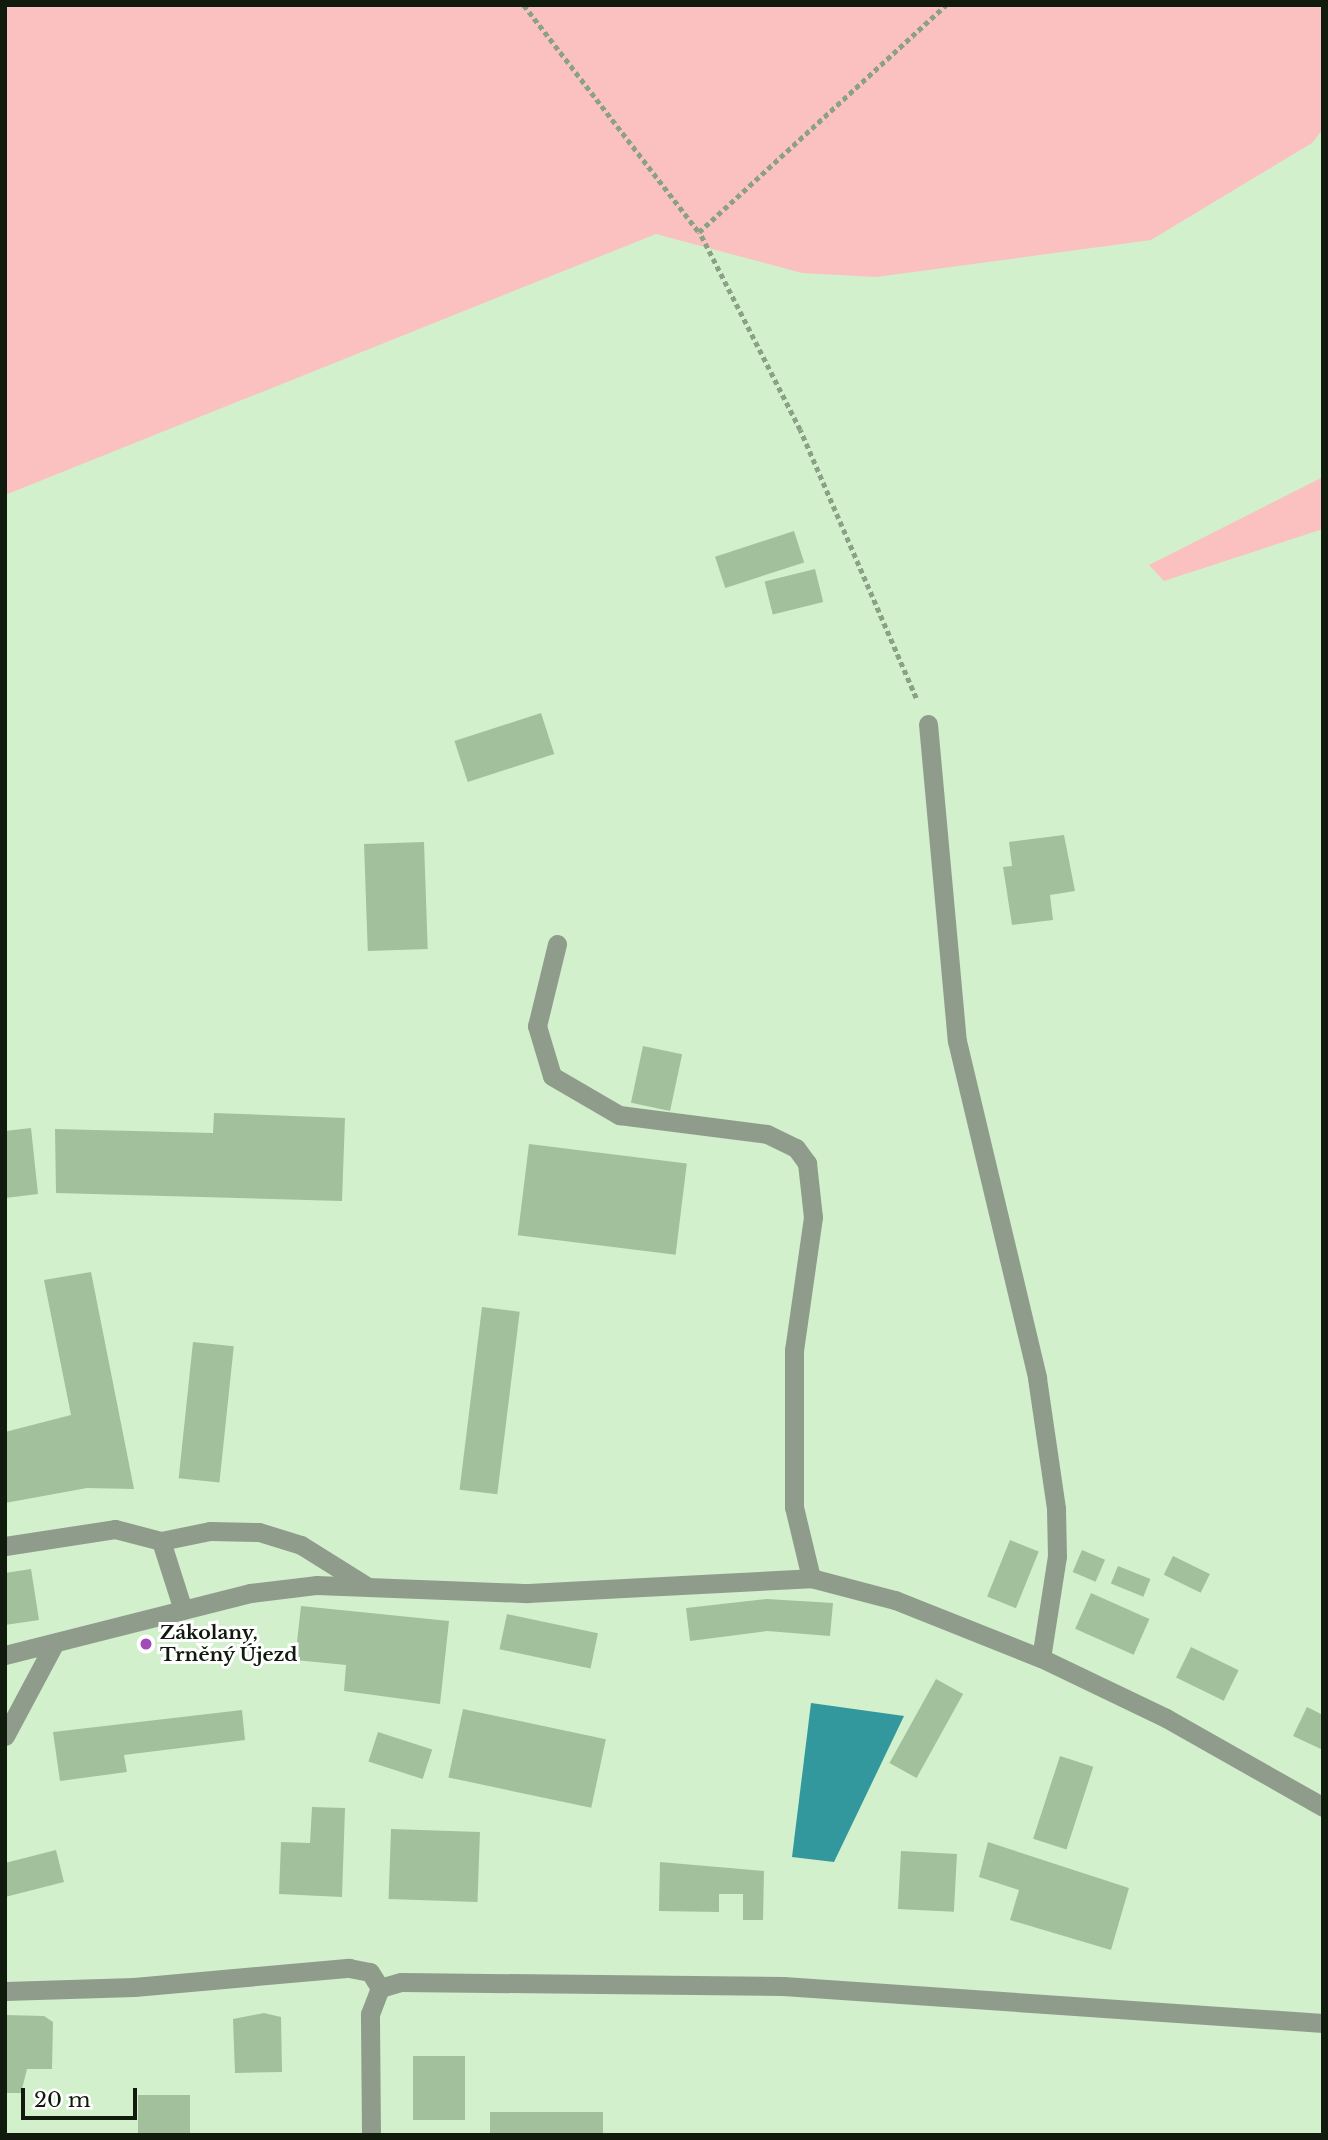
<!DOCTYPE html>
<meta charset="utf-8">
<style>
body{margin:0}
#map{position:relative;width:1328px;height:2140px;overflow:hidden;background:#d2f0cb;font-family:"Libre Baskerville",serif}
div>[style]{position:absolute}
.green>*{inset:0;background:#fbc1c0}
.water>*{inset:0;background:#32989d}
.building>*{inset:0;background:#a3c09c;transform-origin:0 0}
.path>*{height:4.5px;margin-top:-2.25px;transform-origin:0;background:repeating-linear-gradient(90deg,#8aa185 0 5px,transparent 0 8.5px)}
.service>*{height:19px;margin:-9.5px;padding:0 9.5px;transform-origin:9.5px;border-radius:9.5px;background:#8f9c8c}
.minor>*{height:19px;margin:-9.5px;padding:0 9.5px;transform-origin:9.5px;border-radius:9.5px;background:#8f9c8c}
.tertiary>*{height:19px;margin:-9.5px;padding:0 9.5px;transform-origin:9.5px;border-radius:9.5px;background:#8f9c8c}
.dots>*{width:19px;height:19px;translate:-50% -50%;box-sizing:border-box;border:4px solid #fff;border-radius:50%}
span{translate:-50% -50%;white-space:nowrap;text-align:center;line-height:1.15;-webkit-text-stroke:6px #fff;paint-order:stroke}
.poi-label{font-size:19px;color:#101b0e;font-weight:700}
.left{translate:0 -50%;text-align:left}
.frame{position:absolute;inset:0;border:7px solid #101b0e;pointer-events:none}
.scale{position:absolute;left:21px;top:2088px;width:116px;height:32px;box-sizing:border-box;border:4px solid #101b0e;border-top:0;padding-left:9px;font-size:21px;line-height:24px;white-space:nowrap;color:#101b0e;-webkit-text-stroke:5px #fff;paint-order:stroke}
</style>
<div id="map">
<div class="green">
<div style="clip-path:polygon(5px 5px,1323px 5px,1323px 129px,1312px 143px,1151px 240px,876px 277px,802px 273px,656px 234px,5px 495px)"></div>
<div style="clip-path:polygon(1323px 477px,1323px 529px,1164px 581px,1149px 565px)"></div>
</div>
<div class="water">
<div style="clip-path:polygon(811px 1703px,904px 1716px,834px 1862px,792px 1857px)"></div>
</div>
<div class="building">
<div style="left:794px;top:531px;width:33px;height:83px;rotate:72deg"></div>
<div style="left:815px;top:569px;width:34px;height:52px;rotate:76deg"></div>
<div style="left:541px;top:713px;width:43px;height:91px;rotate:72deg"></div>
<div style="clip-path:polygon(1064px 835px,1075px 891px,1050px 895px,1053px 920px,1012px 925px,1003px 867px,1012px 866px,1009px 842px)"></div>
<div style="left:424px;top:842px;width:107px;height:60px;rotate:88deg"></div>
<div style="left:643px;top:1046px;width:40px;height:58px;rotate:12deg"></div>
<div style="clip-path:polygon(214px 1113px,345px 1118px,342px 1201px,56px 1193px,55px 1129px,213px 1133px)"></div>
<div style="clip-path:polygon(31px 1128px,38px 1194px,5px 1198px,5px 1131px)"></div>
<div style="left:529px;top:1144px;width:159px;height:92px;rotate:7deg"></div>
<div style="clip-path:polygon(91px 1272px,134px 1489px,87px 1488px,5px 1503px,5px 1432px,71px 1415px,44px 1280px)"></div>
<div style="left:482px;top:1307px;width:38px;height:184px;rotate:7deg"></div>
<div style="left:193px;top:1342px;width:41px;height:137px;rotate:6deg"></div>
<div style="left:1010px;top:1540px;width:31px;height:61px;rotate:22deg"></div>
<div style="left:1082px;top:1550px;width:25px;height:24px;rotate:23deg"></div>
<div style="left:1173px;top:1556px;width:41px;height:21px;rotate:26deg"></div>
<div style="left:1118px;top:1566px;width:35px;height:19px;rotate:22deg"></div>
<div style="clip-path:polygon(31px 1569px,39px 1620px,5px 1625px,5px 1573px)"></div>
<div style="left:1091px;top:1593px;width:64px;height:39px;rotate:24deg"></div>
<div style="clip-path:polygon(767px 1599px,833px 1603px,830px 1636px,767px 1631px,690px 1641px,686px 1608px)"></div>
<div style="clip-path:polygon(301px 1606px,449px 1621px,440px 1704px,344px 1691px,346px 1665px,295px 1660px)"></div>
<div style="left:507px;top:1614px;width:93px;height:36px;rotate:12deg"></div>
<div style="left:1191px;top:1647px;width:53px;height:34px;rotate:26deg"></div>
<div style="left:936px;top:1679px;width:31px;height:96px;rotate:29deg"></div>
<div style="clip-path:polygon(1307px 1707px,1323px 1715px,1323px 1750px,1293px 1736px)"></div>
<div style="left:463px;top:1709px;width:146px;height:70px;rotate:12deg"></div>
<div style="clip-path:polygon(242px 1710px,245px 1740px,124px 1755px,127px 1772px,60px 1781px,53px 1732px)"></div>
<div style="left:378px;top:1732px;width:57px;height:31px;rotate:18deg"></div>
<div style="left:1060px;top:1756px;width:35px;height:87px;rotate:18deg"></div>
<div style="clip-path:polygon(312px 1807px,345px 1808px,342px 1897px,279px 1894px,281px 1842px,310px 1843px)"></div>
<div style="left:391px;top:1829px;width:89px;height:70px;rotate:2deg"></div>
<div style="clip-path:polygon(988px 1842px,1129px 1888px,1111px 1950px,1010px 1920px,1019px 1890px,979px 1877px)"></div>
<div style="clip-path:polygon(56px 1850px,64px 1882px,5px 1897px,5px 1863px)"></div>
<div style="left:901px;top:1851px;width:56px;height:58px;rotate:3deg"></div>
<div style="clip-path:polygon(660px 1862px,764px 1871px,763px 1920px,743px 1920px,743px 1894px,719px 1894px,719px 1912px,659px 1911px)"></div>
<div style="clip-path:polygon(264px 2013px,281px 2017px,282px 2072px,235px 2073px,233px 2019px)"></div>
<div style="clip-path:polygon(5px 2015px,44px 2016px,53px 2022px,52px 2069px,27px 2069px,21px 2093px,5px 2093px)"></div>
<div style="left:413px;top:2056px;width:52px;height:64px"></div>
<div style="left:138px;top:2095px;width:52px;height:40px"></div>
<div style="left:603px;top:2112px;width:23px;height:113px;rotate:90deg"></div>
</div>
<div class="path">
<div style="left:524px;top:5px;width:287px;rotate:52.4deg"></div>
<div style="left:916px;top:698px;width:292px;rotate:-113.4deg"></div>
<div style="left:800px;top:430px;width:222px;rotate:-117deg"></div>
<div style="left:699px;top:232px;width:335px;rotate:-42.6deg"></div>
</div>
<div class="service">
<div style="left:557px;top:944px;width:84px;rotate:103.7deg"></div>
<div style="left:537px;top:1026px;width:52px;rotate:73.3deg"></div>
<div style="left:552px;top:1076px;width:78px;rotate:30.2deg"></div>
<div style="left:619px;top:1115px;width:149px;rotate:7.3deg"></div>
<div style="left:767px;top:1134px;width:32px;rotate:26deg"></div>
<div style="left:796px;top:1148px;width:19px;rotate:54deg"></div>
<div style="left:807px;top:1163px;width:54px;rotate:83.7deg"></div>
<div style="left:813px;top:1217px;width:134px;rotate:98.1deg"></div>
<div style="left:794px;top:1350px;width:157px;rotate:90deg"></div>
<div style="left:794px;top:1507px;width:73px;rotate:76.5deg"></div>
<div style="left:161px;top:1541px;width:50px;rotate:-11.5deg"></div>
<div style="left:210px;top:1531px;width:49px;rotate:1.2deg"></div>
<div style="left:259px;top:1532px;width:44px;rotate:17.2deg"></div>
<div style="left:301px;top:1545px;width:75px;rotate:32deg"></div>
<div style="left:5px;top:1991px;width:129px;rotate:-1.8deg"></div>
<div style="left:134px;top:1987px;width:216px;rotate:-5.1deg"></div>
<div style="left:349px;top:1968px;width:21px;rotate:11deg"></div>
<div style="left:370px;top:1972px;width:19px;rotate:58deg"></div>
</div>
<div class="minor">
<div style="left:928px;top:724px;width:318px;rotate:84.8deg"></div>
<div style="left:957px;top:1041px;width:346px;rotate:76.6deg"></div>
<div style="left:1037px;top:1378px;width:132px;rotate:81.7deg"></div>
<div style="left:1056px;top:1509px;width:47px;rotate:88.8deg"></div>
<div style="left:1057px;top:1556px;width:103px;rotate:98.9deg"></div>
<div style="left:5px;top:1546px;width:111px;rotate:-8.8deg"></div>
<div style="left:115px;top:1529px;width:48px;rotate:14.6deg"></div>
<div style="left:161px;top:1541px;width:72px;rotate:72.3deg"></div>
<div style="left:5px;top:1736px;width:102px;rotate:-61.9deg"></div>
<div style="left:371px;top:2135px;width:121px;rotate:-90.5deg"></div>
<div style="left:370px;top:2014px;width:28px;rotate:-69deg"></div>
<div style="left:380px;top:1988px;width:22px;rotate:-16deg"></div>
<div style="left:401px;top:1982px;width:382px;rotate:0.6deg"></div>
<div style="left:783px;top:1986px;width:541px;rotate:3.92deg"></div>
</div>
<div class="tertiary">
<div style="left:5px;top:1655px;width:253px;rotate:-14.2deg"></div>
<div style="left:250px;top:1593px;width:66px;rotate:-6.9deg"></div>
<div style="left:316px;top:1585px;width:212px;rotate:2.2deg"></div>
<div style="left:528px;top:1593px;width:283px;rotate:-3deg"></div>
<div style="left:811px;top:1578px;width:87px;rotate:14.7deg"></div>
<div style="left:895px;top:1600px;width:157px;rotate:21.7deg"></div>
<div style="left:1041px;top:1658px;width:139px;rotate:25.6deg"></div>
<div style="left:1166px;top:1718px;width:180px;rotate:29.5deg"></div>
</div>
<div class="dots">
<div style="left:146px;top:1644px;background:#a24ab6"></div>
</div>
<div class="poi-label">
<span class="left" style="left:160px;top:1644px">Zákolany,<br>Trněný Újezd</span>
</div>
<div class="frame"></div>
<div class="scale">20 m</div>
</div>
